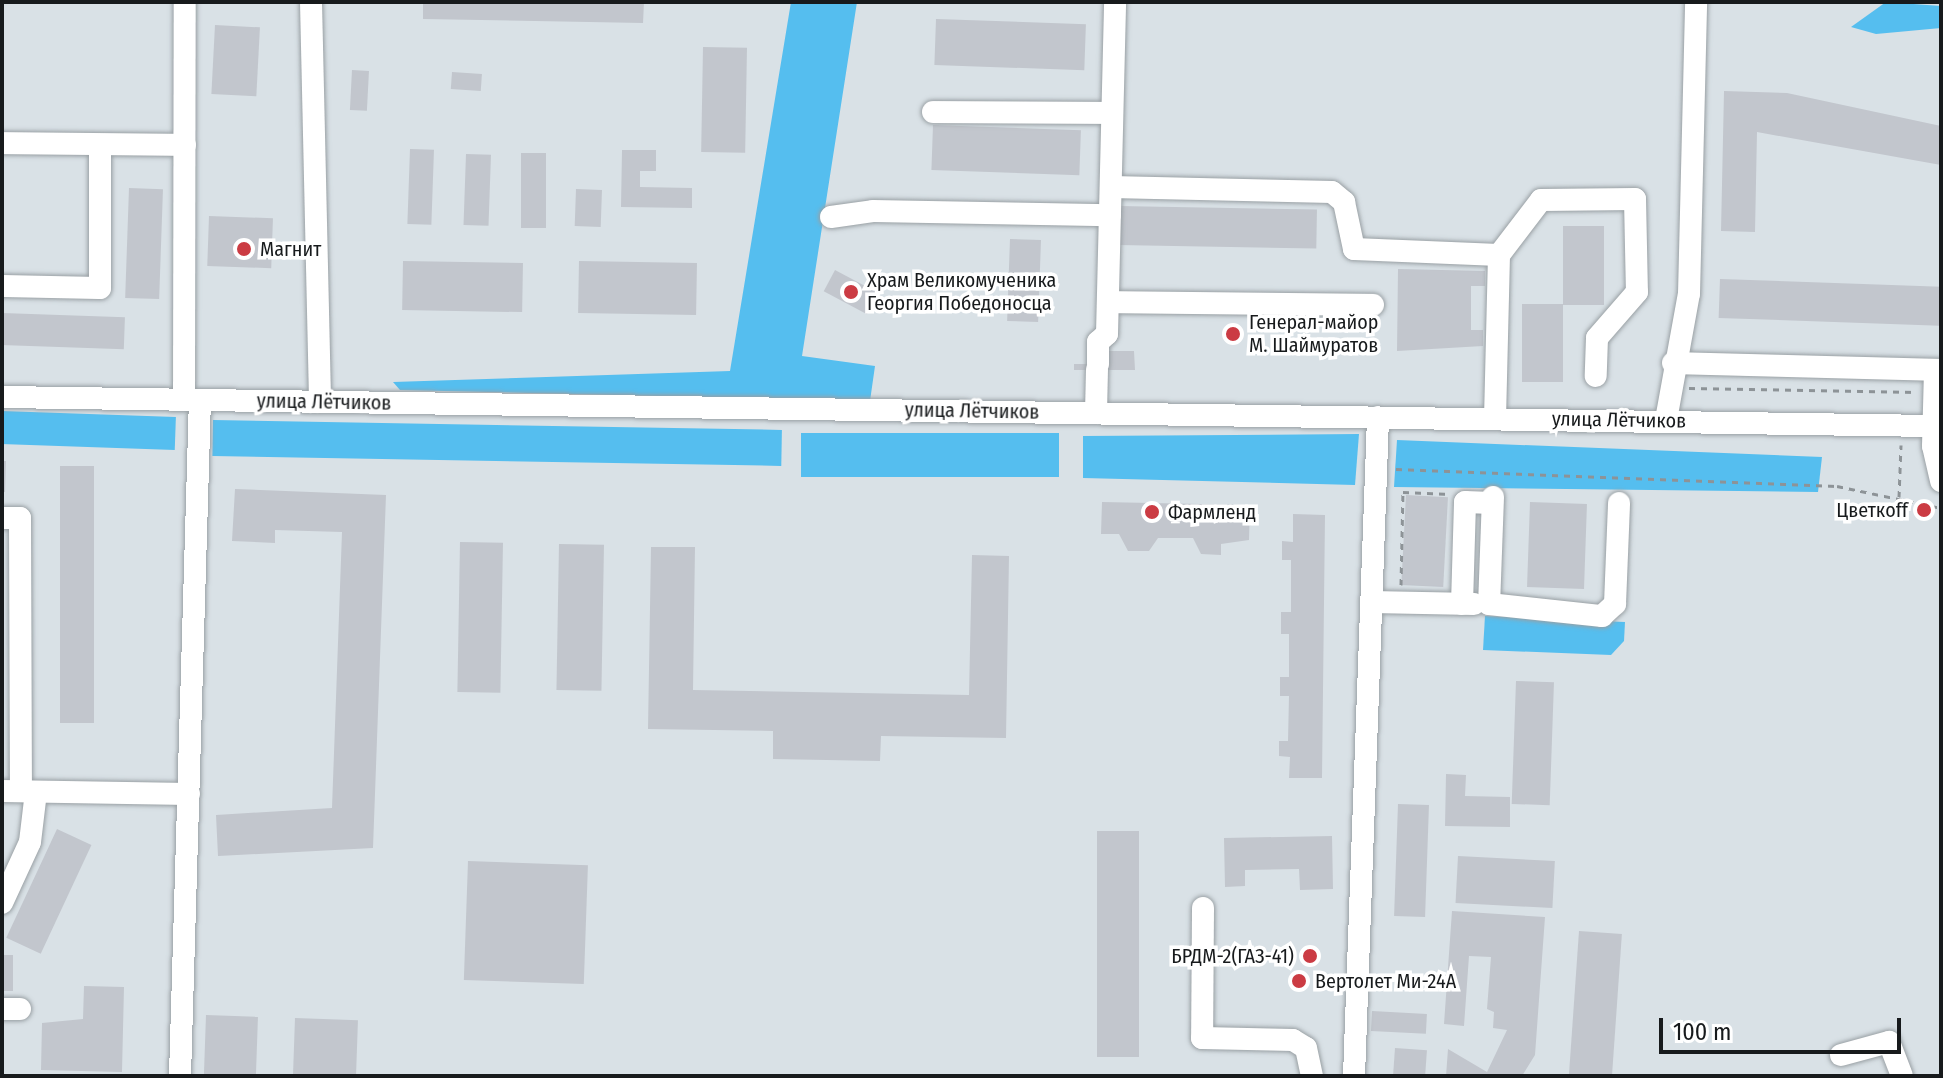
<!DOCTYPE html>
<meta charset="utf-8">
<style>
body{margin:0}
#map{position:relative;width:1943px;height:1078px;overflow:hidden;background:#d9e1e6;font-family:"Fira Sans Condensed",sans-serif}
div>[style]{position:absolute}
.green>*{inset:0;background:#55beef;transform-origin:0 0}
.building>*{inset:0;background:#c2c6cd;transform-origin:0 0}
.path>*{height:3px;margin-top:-1.5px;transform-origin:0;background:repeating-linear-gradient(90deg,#8d9397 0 6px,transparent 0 12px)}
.roads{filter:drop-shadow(0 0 2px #99a0a4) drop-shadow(0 0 2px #99a0a4)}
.minor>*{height:22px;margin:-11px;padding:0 11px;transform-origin:11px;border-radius:11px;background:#fff}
.dots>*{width:22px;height:22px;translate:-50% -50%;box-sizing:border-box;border:4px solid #fff;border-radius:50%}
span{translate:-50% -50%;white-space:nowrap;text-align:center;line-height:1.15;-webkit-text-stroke:7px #fff;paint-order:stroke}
.poi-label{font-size:20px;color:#171a1c}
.left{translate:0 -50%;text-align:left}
.right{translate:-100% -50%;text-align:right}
.street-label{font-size:20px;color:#171a1c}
.frame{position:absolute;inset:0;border:4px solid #171a1c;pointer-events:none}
.scale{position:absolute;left:1659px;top:1018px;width:242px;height:36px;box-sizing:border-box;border:4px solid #171a1c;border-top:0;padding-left:10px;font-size:24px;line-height:28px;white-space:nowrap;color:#171a1c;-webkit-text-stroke:6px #fff;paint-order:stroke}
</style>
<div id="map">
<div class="green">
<div style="clip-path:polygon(791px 2px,857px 2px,802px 356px,875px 366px,870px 401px,400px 390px,393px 382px,730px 371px)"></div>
<div style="clip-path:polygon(1886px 2px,1941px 6px,1941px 28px,1876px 34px,1851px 27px)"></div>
<div style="left:2px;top:411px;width:174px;height:33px;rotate:2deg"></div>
<div style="left:213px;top:420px;width:569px;height:36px;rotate:1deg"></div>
<div style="left:801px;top:433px;width:258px;height:44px"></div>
<div style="clip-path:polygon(1359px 434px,1355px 485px,1083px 478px,1083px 436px)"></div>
<div style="clip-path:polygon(1397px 440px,1822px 457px,1818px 492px,1394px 487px)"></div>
<div style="clip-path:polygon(1485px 616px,1625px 622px,1624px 641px,1611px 655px,1483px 650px)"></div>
</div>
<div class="building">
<div style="clip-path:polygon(423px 2px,644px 2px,643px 23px,423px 19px)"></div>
<div style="left:936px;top:19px;width:150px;height:46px;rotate:2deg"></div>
<div style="left:215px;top:25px;width:45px;height:69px;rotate:3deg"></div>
<div style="left:703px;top:47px;width:44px;height:105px;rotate:1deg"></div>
<div style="left:352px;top:70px;width:17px;height:40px;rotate:3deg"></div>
<div style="left:452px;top:72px;width:30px;height:17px;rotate:4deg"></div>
<div style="clip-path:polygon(1724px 91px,1787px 93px,1941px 126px,1941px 165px,1757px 132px,1755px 232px,1721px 231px)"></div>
<div style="left:933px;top:125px;width:148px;height:45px;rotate:2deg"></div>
<div style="left:410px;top:149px;width:24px;height:75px;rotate:2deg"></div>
<div style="clip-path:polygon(622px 150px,656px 150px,656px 171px,640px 171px,640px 187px,692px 188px,692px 208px,621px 207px)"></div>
<div style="left:521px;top:153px;width:25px;height:75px"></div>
<div style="left:466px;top:154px;width:25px;height:71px;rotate:2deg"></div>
<div style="left:129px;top:188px;width:34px;height:110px;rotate:2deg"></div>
<div style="left:576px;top:189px;width:26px;height:37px;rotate:2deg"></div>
<div style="left:1119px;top:206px;width:198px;height:39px;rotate:1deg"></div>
<div style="left:209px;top:216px;width:64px;height:50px;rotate:2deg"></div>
<div style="left:1563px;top:226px;width:41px;height:79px"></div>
<div style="left:1010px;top:239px;width:31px;height:82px;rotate:2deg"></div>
<div style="left:403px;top:261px;width:120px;height:49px;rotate:1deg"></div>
<div style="left:579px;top:261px;width:118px;height:52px;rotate:1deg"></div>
<div style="clip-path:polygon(1398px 269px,1485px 271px,1485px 286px,1471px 286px,1471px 330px,1483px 330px,1483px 346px,1397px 351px)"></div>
<div style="left:835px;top:270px;width:49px;height:24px;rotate:28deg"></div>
<div style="left:1720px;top:279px;width:221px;height:39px;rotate:2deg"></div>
<div style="left:1522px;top:304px;width:41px;height:78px"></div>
<div style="left:2px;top:313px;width:123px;height:32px;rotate:2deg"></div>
<div style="clip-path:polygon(1104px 351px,1134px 351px,1135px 370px,1074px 370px,1074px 364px,1104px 364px)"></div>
<div style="clip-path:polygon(2px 461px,6px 461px,5px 492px,2px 492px)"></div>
<div style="left:60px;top:466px;width:34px;height:257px"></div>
<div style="clip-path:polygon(235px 489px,386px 495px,373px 848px,218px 856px,216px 815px,332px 808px,342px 532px,275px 530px,275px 543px,232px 541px)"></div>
<div style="left:1406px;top:495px;width:42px;height:90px;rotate:3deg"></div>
<div style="clip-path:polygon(1102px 502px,1250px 505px,1249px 540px,1221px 544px,1221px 555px,1201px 554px,1193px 538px,1158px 538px,1149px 551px,1128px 551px,1119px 534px,1101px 534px)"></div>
<div style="left:1530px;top:502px;width:57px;height:85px;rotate:2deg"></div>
<div style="clip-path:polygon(1293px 514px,1325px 515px,1322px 778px,1289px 778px,1290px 757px,1279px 756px,1279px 741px,1288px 741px,1289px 696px,1280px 696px,1280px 677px,1289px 677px,1289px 634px,1281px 634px,1281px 612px,1291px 612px,1291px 560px,1282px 560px,1282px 541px,1293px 542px)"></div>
<div style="left:460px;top:542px;width:43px;height:150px;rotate:1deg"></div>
<div style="left:559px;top:544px;width:45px;height:146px;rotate:1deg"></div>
<div style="clip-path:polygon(651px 547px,695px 547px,693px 690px,969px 695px,972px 555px,1009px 556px,1006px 738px,881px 736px,880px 761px,773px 759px,773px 731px,648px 729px)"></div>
<div style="left:1516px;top:681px;width:38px;height:123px;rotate:2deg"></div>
<div style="clip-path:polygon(1446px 774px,1466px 775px,1465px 796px,1510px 797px,1510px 827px,1445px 826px)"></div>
<div style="left:1398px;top:804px;width:31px;height:112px;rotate:2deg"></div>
<div style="left:57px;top:829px;width:38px;height:120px;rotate:25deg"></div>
<div style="left:1097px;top:831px;width:42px;height:226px"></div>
<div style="clip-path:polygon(1332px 836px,1333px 889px,1300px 890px,1299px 869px,1245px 870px,1245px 886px,1225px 887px,1224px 838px)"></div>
<div style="left:1458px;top:856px;width:97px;height:47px;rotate:3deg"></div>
<div style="left:468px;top:861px;width:120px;height:119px;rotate:2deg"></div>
<div style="clip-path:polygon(1452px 911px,1545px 917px,1535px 1055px,1522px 1076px,1446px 1076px,1448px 1049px,1487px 1072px,1507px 1030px,1493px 1028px,1494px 1012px,1487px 1009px,1491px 957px,1469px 956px,1464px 1026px,1444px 1024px)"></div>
<div style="left:1579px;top:931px;width:43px;height:145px;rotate:4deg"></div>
<div style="left:2px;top:955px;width:11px;height:36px"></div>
<div style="clip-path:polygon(84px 986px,124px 987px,122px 1072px,41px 1070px,42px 1023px,83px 1019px)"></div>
<div style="left:1372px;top:1011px;width:55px;height:20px;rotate:3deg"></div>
<div style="left:206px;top:1015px;width:52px;height:61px;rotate:2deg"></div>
<div style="left:295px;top:1018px;width:63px;height:58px;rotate:2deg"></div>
<div style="left:1395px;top:1048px;width:32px;height:28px;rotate:4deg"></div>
</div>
<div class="path">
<div style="left:1689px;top:388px;width:228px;rotate:1deg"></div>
<div style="left:1396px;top:469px;width:441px;rotate:2.2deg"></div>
<div style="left:1837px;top:486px;width:106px;rotate:11.9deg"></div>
<div style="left:1899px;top:497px;width:52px;rotate:-87.8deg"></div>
<div style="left:1401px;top:585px;width:93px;rotate:-88.8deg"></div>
<div style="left:1403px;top:492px;width:47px;rotate:2.4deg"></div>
</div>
<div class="roads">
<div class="minor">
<div style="left:311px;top:2px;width:400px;rotate:88.7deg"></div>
<div style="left:933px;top:112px;width:179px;rotate:0.3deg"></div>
<div style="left:2px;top:143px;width:183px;rotate:0.6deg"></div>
<div style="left:1111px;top:187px;width:221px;rotate:1.3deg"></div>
<div style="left:1332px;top:192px;width:16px;rotate:40deg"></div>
<div style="left:1344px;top:202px;width:48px;rotate:78deg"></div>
<div style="left:1354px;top:249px;width:145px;rotate:2.4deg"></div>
<div style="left:1499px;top:255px;width:163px;rotate:91.4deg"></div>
<div style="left:831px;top:217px;width:42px;rotate:-8.1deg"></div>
<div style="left:873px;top:211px;width:237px;rotate:1deg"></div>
<div style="left:1499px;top:255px;width:69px;rotate:-52.6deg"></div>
<div style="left:1541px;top:200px;width:94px;rotate:-0.6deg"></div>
<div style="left:1635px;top:199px;width:93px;rotate:88.8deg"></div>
<div style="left:1637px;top:292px;width:61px;rotate:131deg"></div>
<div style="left:1597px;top:338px;width:38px;rotate:92deg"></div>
<div style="left:2px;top:286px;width:98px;rotate:1.2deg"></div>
<div style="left:100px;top:288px;width:143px;rotate:-90deg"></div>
<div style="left:1108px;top:302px;width:265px;rotate:0.6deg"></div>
<div style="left:1673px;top:363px;width:268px;rotate:1.5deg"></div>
<div style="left:1098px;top:364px;width:22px;rotate:-90deg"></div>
<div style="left:1098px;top:342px;width:12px;rotate:-42deg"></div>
<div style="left:1107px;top:334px;width:332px;rotate:-88.6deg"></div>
<div style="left:1935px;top:370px;width:76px;rotate:91.5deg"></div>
<div style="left:1933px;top:446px;width:36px;rotate:77deg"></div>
<div style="left:2px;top:397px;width:1939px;rotate:0.86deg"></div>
<div style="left:184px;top:400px;width:398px;rotate:-89.9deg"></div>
<div style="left:1096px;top:413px;width:43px;rotate:-88.7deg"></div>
<div style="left:1666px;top:420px;width:128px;rotate:-79.7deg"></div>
<div style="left:1689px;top:294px;width:292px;rotate:-88.6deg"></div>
<div style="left:1493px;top:497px;width:107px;rotate:92.1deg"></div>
<div style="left:1489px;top:604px;width:114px;rotate:6.1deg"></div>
<div style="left:1602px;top:616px;width:18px;rotate:-43deg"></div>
<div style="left:1615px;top:604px;width:101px;rotate:-87.7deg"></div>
<div style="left:2px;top:518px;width:18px"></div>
<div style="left:20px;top:518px;width:273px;rotate:89.8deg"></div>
<div style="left:1371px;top:602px;width:103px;rotate:1.1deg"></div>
<div style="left:1462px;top:604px;width:102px;rotate:-88.3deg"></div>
<div style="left:1465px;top:502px;width:27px;rotate:2deg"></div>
<div style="left:2px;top:791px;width:187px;rotate:0.9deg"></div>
<div style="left:2px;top:903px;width:67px;rotate:-65.3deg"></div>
<div style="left:30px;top:842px;width:50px;rotate:-83.2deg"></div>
<div style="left:1203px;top:908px;width:130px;rotate:90.4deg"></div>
<div style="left:1202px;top:1038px;width:91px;rotate:1.3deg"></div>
<div style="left:1293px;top:1040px;width:15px;rotate:32deg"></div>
<div style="left:1306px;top:1048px;width:29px;rotate:78deg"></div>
<div style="left:2px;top:1009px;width:18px"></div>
<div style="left:1841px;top:1055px;width:50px;rotate:-15.2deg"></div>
<div style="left:1889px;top:1042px;width:36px;rotate:69deg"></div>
<div style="left:180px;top:1076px;width:676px;rotate:-88.31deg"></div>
<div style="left:1354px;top:1076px;width:659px;rotate:-87.91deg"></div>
</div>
</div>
<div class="dots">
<div style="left:244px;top:249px;background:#cb3b43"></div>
<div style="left:851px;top:292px;background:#cb3b43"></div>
<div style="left:1233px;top:334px;background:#cb3b43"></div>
<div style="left:1924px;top:510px;background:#cb3b43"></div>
<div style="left:1152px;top:512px;background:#cb3b43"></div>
<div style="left:1310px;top:956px;background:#cb3b43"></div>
<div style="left:1299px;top:981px;background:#cb3b43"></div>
</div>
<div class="poi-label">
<span class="left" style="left:260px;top:249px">Магнит</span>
<span class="left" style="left:867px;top:292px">Храм Великомученика<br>Георгия Победоносца</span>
<span class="left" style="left:1249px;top:334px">Генерал-майор<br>М. Шаймуратов</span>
<span class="right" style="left:1908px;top:510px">Цветкoff</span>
<span class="left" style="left:1168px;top:512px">Фармленд</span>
<span class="right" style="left:1294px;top:956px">БРДМ-2(ГАЗ-41)</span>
<span class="left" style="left:1315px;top:981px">Вертолет Ми-24А</span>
</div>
<div class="street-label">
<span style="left:324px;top:402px;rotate:1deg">улица Лётчиков</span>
<span style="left:972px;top:411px;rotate:1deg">улица Лётчиков</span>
<span style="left:1619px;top:420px;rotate:1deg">улица Лётчиков</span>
</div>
<div class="frame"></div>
<div class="scale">100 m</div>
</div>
